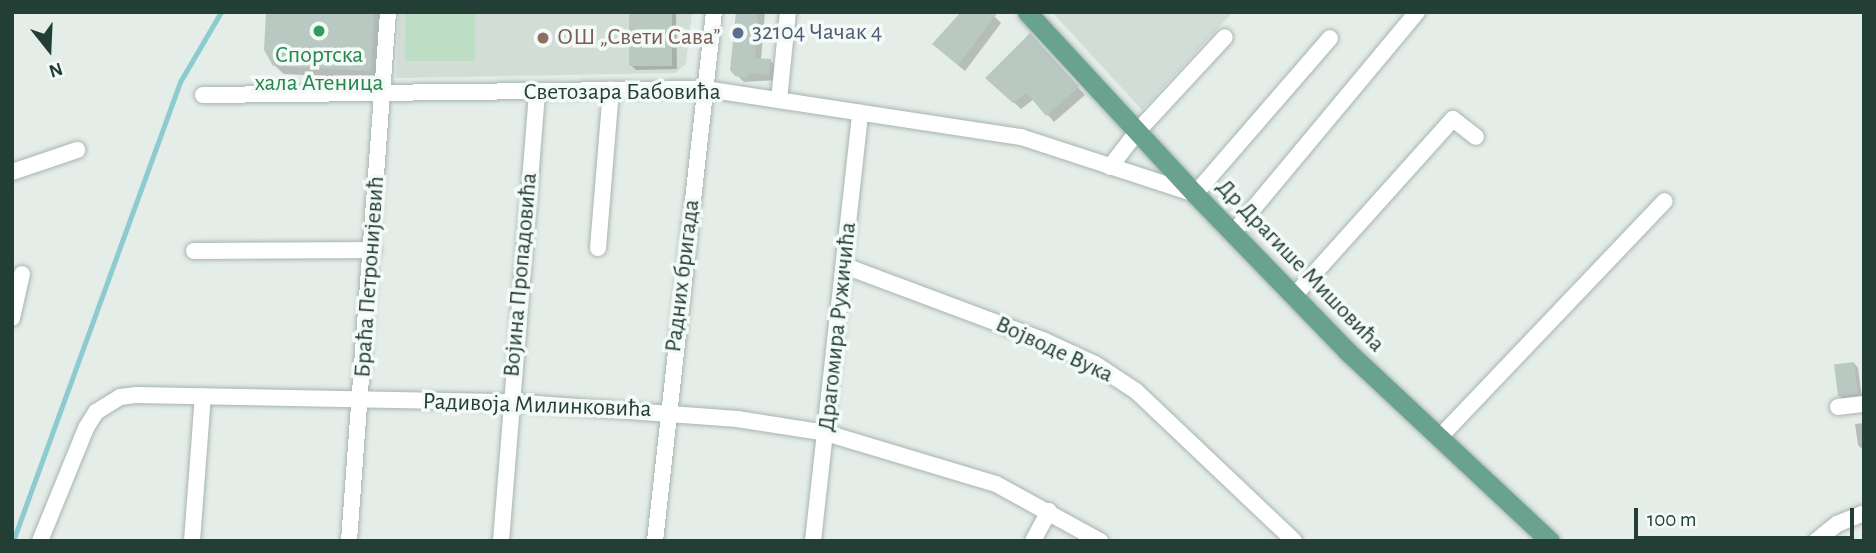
<!DOCTYPE html>
<meta charset="utf-8">
<style>
body{margin:0}
#map{position:relative;width:1876px;height:553px;overflow:hidden;background:#e4ede8;font-family:"Alegreya Sans",sans-serif}
div>[style]{position:absolute}
.built>*{inset:0;background:#d2ddd7}
.green>*{inset:0;background:#bddec4;transform-origin:0 0}
.shadow>*{inset:0;background:#0003}
.stream>*{height:4.5px;margin:-2.25px;padding:0 2.25px;transform-origin:2.25px;border-radius:2.25px;background:#8dcbd1}
.building>*{inset:0;background:#b9c8c1;transform-origin:0 0}
.roads{filter:drop-shadow(0 0 2px #a6b5af) drop-shadow(0 0 2px #a6b5af)}
.minor>*{height:16px;margin:-8px;padding:0 8px;transform-origin:8px;border-radius:8px;background:#fff}
.major>*{height:19px;margin:-9.5px;padding:0 9.5px;transform-origin:9.5px;border-radius:9.5px;background:#69a28f}
.dots>*{width:19px;height:19px;translate:-50% -50%;box-sizing:border-box;border:4px solid #f4faf7;border-radius:50%}
span{translate:-50% -50%;white-space:nowrap;text-align:center;line-height:1.15;-webkit-text-stroke:7px #f4faf7;paint-order:stroke}
.service-label{font-size:24px;color:#4e5e75}
.left{translate:0 -50%;text-align:left}
.education-label{font-size:24px;color:#785e54}
.leisure-label{font-size:24px;color:#27864d}
.street-label{font-size:24px;color:#233f35}
.frame{position:absolute;inset:0;border:14px solid #233f35;pointer-events:none}
.north{position:absolute;left:14px;top:14px;width:70px;height:70px;-webkit-text-stroke:5px #f4faf7;paint-order:stroke;rotate:162deg;font-size:19px;font-weight:700;line-height:28px;text-align:center;color:#233f35}
.north::after{content:'';display:block;margin:auto;width:24px;height:32px;background:#233f35;clip-path:polygon(50% 0,100% 100%,50% 72%,0 100%)}
.scale{position:absolute;left:1634px;top:508px;width:220px;height:32px;box-sizing:border-box;border:4px solid #233f35;border-top:0;padding-left:9px;font-size:21px;line-height:24px;white-space:nowrap;color:#233f35;-webkit-text-stroke:5px #f4faf7;paint-order:stroke}
</style>
<div id="map">
<div class="built">
<div style="clip-path:polygon(399px 12px,692px 12px,686px 64px,675px 73px,396px 78px)"></div>
<div style="clip-path:polygon(1052px 12px,1233px 12px,1142px 110px)"></div>
</div>
<div class="green">
<div style="left:405px;top:12px;width:70px;height:49px"></div>
</div>
<div class="shadow">
<div style="clip-path:polygon(268px 12px,383px 12px,379px 79px,284px 74px,274px 65px)"></div>
<div style="clip-path:polygon(631px 12px,676px 12px,677px 69px,636px 70px,632px 66px)"></div>
<div style="clip-path:polygon(737px 12px,765px 12px,761px 60px,770px 61px,777px 67px,776px 80px,744px 82px,737px 75px)"></div>
<div style="clip-path:polygon(990px 12px,1001px 23px,965px 71px,941px 51px)"></div>
<div style="clip-path:polygon(1030px 36px,1085px 95px,1054px 122px,1034px 99px,1021px 109px,988px 78px)"></div>
<div style="clip-path:polygon(1854px 363px,1858px 368px,1862px 398px,1844px 400px,1840px 396px)"></div>
<div style="clip-path:polygon(1864px 423px,1864px 449px,1862px 449px,1858px 445px,1855px 424px)"></div>
</div>
<div class="stream">
<div style="left:13px;top:541px;width:488px;rotate:-70deg"></div>
<div style="left:180px;top:82px;width:81px;rotate:-59.6deg"></div>
</div>
<div class="building">
<div style="clip-path:polygon(266px 12px,374px 12px,371px 71px,273px 66px,264px 50px)"></div>
<div style="left:629px;top:12px;width:43px;height:54px"></div>
<div style="clip-path:polygon(736px 12px,758px 12px,755px 58px,771px 59px,770px 75px,750px 73px,746px 78px,735px 76px,730px 70px)"></div>
<div style="clip-path:polygon(961px 12px,998px 12px,958px 65px,932px 44px)"></div>
<div style="clip-path:polygon(1030px 33px,1079px 87px,1046px 116px,1027px 93px,1013px 103px,985px 78px)"></div>
<div style="left:1854px;top:362px;width:32px;height:20px;rotate:83deg"></div>
</div>
<div class="roads">
<div class="minor">
<div style="left:203px;top:95px;width:503px;rotate:-0.68deg"></div>
<div style="left:706px;top:89px;width:319px;rotate:8.7deg"></div>
<div style="left:1021px;top:137px;width:183px;rotate:18.1deg"></div>
<div style="left:1195px;top:194px;width:206px;rotate:-49.1deg"></div>
<div style="left:779px;top:100px;width:88px;rotate:-84.2deg"></div>
<div style="left:1110px;top:167px;width:44px;rotate:-52.4deg"></div>
<div style="left:1137px;top:132px;width:129px;rotate:-47.2deg"></div>
<div style="left:12px;top:172px;width:69px;rotate:-18.7deg"></div>
<div style="left:1233px;top:233px;width:288px;rotate:-50.2deg"></div>
<div style="left:598px;top:248px;width:159px;rotate:-85.3deg"></div>
<div style="left:194px;top:251px;width:179px;rotate:-0.3deg"></div>
<div style="left:845px;top:266px;width:211px;rotate:20.5deg"></div>
<div style="left:1043px;top:340px;width:57px;rotate:24.8deg"></div>
<div style="left:1095px;top:364px;width:49px;rotate:33.4deg"></div>
<div style="left:1136px;top:391px;width:218px;rotate:43.5deg"></div>
<div style="left:1294px;top:296px;width:238px;rotate:-48.1deg"></div>
<div style="left:1453px;top:119px;width:29px;rotate:38deg"></div>
<div style="left:12px;top:318px;width:45px;rotate:-77.2deg"></div>
<div style="left:1838px;top:407px;width:26px;rotate:-7deg"></div>
<div style="left:1439px;top:438px;width:327px;rotate:-46.4deg"></div>
<div style="left:40px;top:541px;width:122px;rotate:-67.8deg"></div>
<div style="left:86px;top:428px;width:19px;rotate:-58deg"></div>
<div style="left:96px;top:412px;width:28px;rotate:-32deg"></div>
<div style="left:120px;top:397px;width:17px;rotate:-7deg"></div>
<div style="left:137px;top:395px;width:373px;rotate:1.1deg"></div>
<div style="left:510px;top:402px;width:228px;rotate:4.3deg"></div>
<div style="left:737px;top:419px;width:90px;rotate:8.9deg"></div>
<div style="left:826px;top:433px;width:177px;rotate:16.7deg"></div>
<div style="left:996px;top:484px;width:119px;rotate:28.7deg"></div>
<div style="left:192px;top:541px;width:145px;rotate:-85.7deg"></div>
<div style="left:349px;top:541px;width:530px;rotate:-85.78deg"></div>
<div style="left:501px;top:541px;width:450px;rotate:-85.4deg"></div>
<div style="left:655px;top:541px;width:532px;rotate:-83.64deg"></div>
<div style="left:813px;top:541px;width:431px;rotate:-83.7deg"></div>
<div style="left:1033px;top:541px;width:34px;rotate:-62deg"></div>
<div style="left:1816px;top:541px;width:27px;rotate:-39deg"></div>
<div style="left:1837px;top:524px;width:29px;rotate:-22deg"></div>
</div>
<div class="major">
<div style="left:1027px;top:12px;width:248px;rotate:47.3deg"></div>
<div style="left:1195px;top:194px;width:219px;rotate:45.9deg"></div>
<div style="left:1347px;top:351px;width:278px;rotate:43.1deg"></div>
</div>
</div>
<div class="dots">
<div style="left:319px;top:31px;background:#2e9e5b"></div>
<div style="left:738px;top:33px;background:#5c6f8a"></div>
<div style="left:543px;top:38px;background:#8d6e63"></div>
</div>
<div class="service-label">
<span class="left" style="left:752px;top:33px">32104 Чачак 4</span>
</div>
<div class="education-label">
<span class="left" style="left:557px;top:38px">ОШ „Свети Сава”</span>
</div>
<div class="leisure-label">
<span style="left:319px;top:70px">Спортска<br>хала Атеница</span>
</div>
<div class="street-label">
<span style="left:622px;top:93px">Светозара Бабовића</span>
<span style="left:1300px;top:266px;rotate:46deg">Др Драгише Мишовића</span>
<span style="left:521px;top:275px;rotate:-85deg">Војина Пропадовића</span>
<span style="left:683px;top:276px;rotate:-83deg">Радних бригада</span>
<span style="left:370px;top:277px;rotate:-86deg">Браћа Петронијевић</span>
<span style="left:838px;top:327px;rotate:-84deg">Драгомира Ружичића</span>
<span style="left:1054px;top:350px;rotate:25deg">Војводе Вука</span>
<span style="left:537px;top:406px;rotate:2deg">Радивоја Милинковића</span>
</div>
<div class="frame"></div>
<div class="north">N</div>
<div class="scale">100 m</div>
</div>
